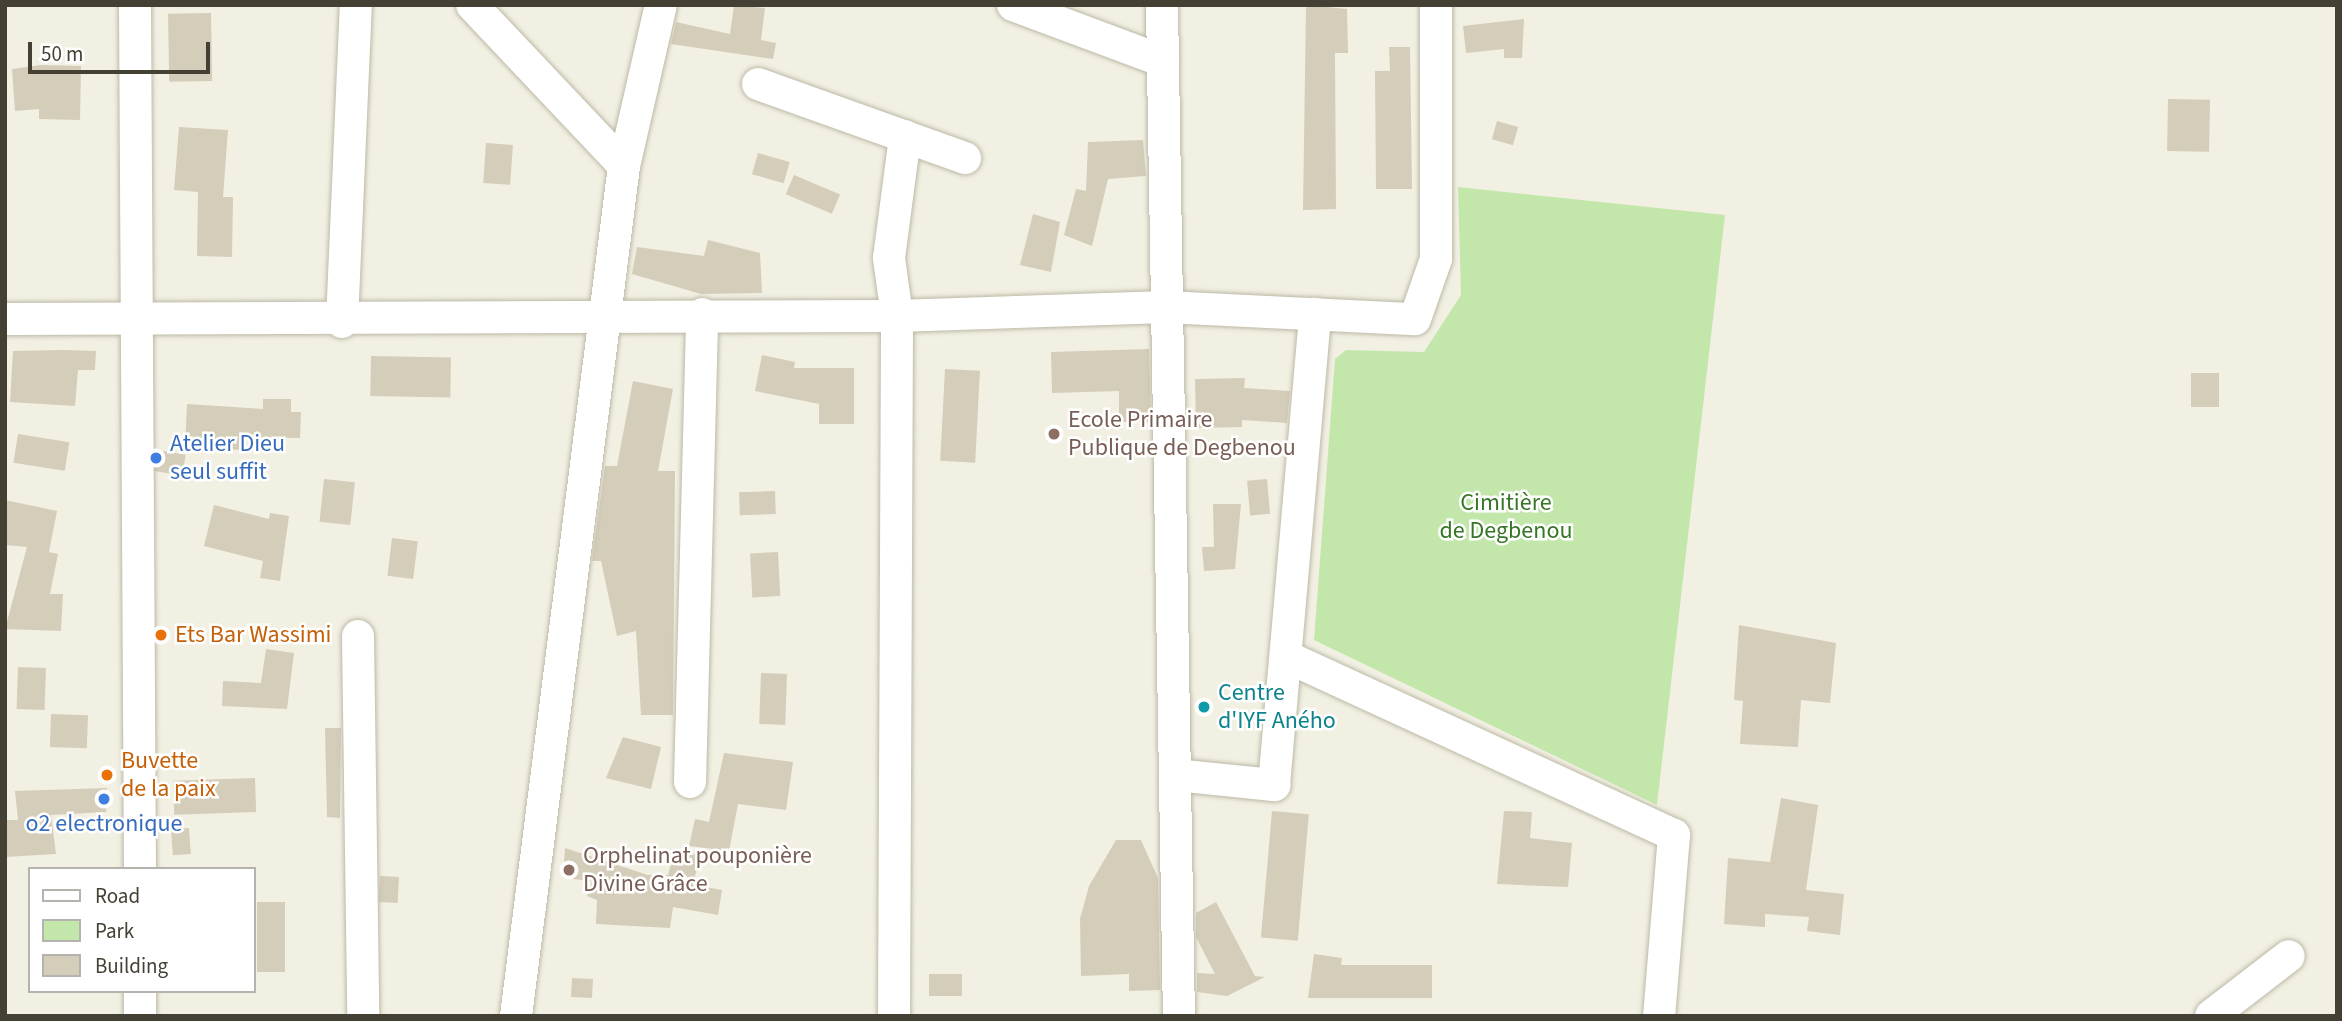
<!DOCTYPE html>
<meta charset="utf-8">
<style>
body{margin:0}
#map{position:relative;width:2342px;height:1021px;overflow:hidden;background:#f2f0e3;font-family:"Source Sans 3",sans-serif}
div>[style]{position:absolute}
.green>*{inset:0;background:#c3e7ab}
.building>*{inset:0;background:#d4cdb9;transform-origin:0 0}
.roads{filter:drop-shadow(0 0 2px #bdb9a6) drop-shadow(0 0 2px #bdb9a6)}
.minor>*{height:32px;margin:-16px;padding:0 16px;transform-origin:16px;border-radius:16px;background:#fff}
.dots>*{width:19px;height:19px;translate:-50% -50%;box-sizing:border-box;border:4px solid #fff;border-radius:50%}
span{translate:-50% -50%;white-space:nowrap;text-align:center;line-height:1.15;-webkit-text-stroke:5px #fff;paint-order:stroke}
.education-label{font-size:24px;color:#785e54}
.left{translate:0 -50%;text-align:left}
.shop-label{font-size:24px;color:#366cbe}
.park-label{font-size:24px;color:#387627}
.food-label{font-size:24px;color:#c56008}
.culture-label{font-size:24px;color:#0d838f}
.frame{position:absolute;inset:0;border:7px solid #444033;pointer-events:none}
.legend{position:absolute;left:28px;top:867px;width:228px;height:126px;box-sizing:border-box;background:#fff;border:2px solid #b4b3ad;margin:0;padding:9px 12px;list-style:none;font-size:21px;color:#444033}
.legend li{display:flex;align-items:center;gap:14px;height:35px}
.legend b{width:35px;border:2px solid #b4b3ad}
.scale{position:absolute;left:28px;top:42px;width:182px;height:32px;box-sizing:border-box;border:4px solid #444033;border-top:0;padding-left:9px;font-size:21px;line-height:24px;white-space:nowrap;color:#444033;-webkit-text-stroke:5px #fff;paint-order:stroke}
</style>
<div id="map">
<div class="green">
<div style="clip-path:polygon(1458px 187px,1725px 215px,1657px 805px,1314px 640px,1335px 359px,1346px 350px,1424px 352px,1461px 295px)"></div>
</div>
<div class="building">
<div style="clip-path:polygon(734px 5px,765px 8px,761px 40px,776px 43px,773px 59px,671px 44px,676px 22px,730px 34px)"></div>
<div style="clip-path:polygon(1306px 5px,1347px 9px,1348px 53px,1335px 53px,1336px 209px,1303px 210px)"></div>
<div style="left:211px;top:13px;width:68px;height:43px;rotate:89deg"></div>
<div style="clip-path:polygon(1524px 19px,1522px 58px,1504px 58px,1504px 49px,1466px 53px,1463px 26px)"></div>
<div style="clip-path:polygon(1389px 47px,1410px 47px,1412px 189px,1376px 189px,1375px 71px,1390px 71px)"></div>
<div style="clip-path:polygon(40px 65px,81px 66px,80px 120px,39px 119px,39px 109px,15px 111px,12px 69px)"></div>
<div style="left:2168px;top:99px;width:42px;height:52px;rotate:1deg"></div>
<div style="left:1497px;top:121px;width:22px;height:19px;rotate:16deg"></div>
<div style="clip-path:polygon(179px 127px,228px 130px,223px 197px,233px 197px,232px 257px,197px 256px,198px 192px,174px 190px)"></div>
<div style="clip-path:polygon(1143px 140px,1146px 176px,1108px 179px,1092px 246px,1064px 235px,1076px 189px,1086px 191px,1088px 142px)"></div>
<div style="left:486px;top:143px;width:27px;height:40px;rotate:4deg"></div>
<div style="left:758px;top:153px;width:33px;height:22px;rotate:16deg"></div>
<div style="left:794px;top:175px;width:50px;height:21px;rotate:23deg"></div>
<div style="clip-path:polygon(1033px 214px,1060px 222px,1051px 272px,1020px 265px)"></div>
<div style="clip-path:polygon(708px 240px,760px 253px,762px 293px,701px 294px,632px 274px,637px 247px,704px 256px)"></div>
<div style="clip-path:polygon(1149px 349px,1151px 422px,1119px 422px,1119px 391px,1052px 393px,1051px 352px)"></div>
<div style="clip-path:polygon(64px 350px,96px 351px,95px 370px,78px 370px,75px 406px,10px 402px,13px 351px)"></div>
<div style="clip-path:polygon(762px 355px,795px 362px,794px 368px,854px 368px,854px 424px,819px 424px,819px 404px,755px 391px)"></div>
<div style="left:371px;top:356px;width:80px;height:40px;rotate:1deg"></div>
<div style="left:945px;top:369px;width:35px;height:92px;rotate:3deg"></div>
<div style="left:2191px;top:373px;width:28px;height:34px"></div>
<div style="clip-path:polygon(1245px 378px,1244px 388px,1290px 391px,1287px 423px,1242px 420px,1242px 427px,1196px 428px,1195px 379px)"></div>
<div style="clip-path:polygon(633px 381px,673px 389px,658px 471px,675px 471px,673px 715px,641px 715px,636px 631px,617px 636px,601px 561px,592px 561px,605px 466px,617px 466px)"></div>
<div style="clip-path:polygon(263px 399px,291px 399px,291px 412px,301px 412px,300px 438px,241px 437px,240px 450px,185px 446px,187px 404px,263px 409px)"></div>
<div style="left:18px;top:434px;width:52px;height:29px;rotate:9deg"></div>
<div style="left:156px;top:450px;width:30px;height:21px;rotate:9deg"></div>
<div style="left:324px;top:479px;width:31px;height:43px;rotate:6deg"></div>
<div style="left:1267px;top:479px;width:35px;height:20px;rotate:85deg"></div>
<div style="left:775px;top:491px;width:23px;height:36px;rotate:88deg"></div>
<div style="clip-path:polygon(5px 500px,57px 511px,49px 552px,58px 554px,50px 594px,63px 594px,61px 631px,5px 629px,27px 547px,5px 545px)"></div>
<div style="clip-path:polygon(1213px 504px,1241px 504px,1235px 569px,1204px 571px,1202px 547px,1214px 547px)"></div>
<div style="clip-path:polygon(214px 505px,269px 519px,270px 513px,289px 516px,280px 581px,260px 578px,263px 561px,204px 546px)"></div>
<div style="left:392px;top:538px;width:26px;height:38px;rotate:7deg"></div>
<div style="left:778px;top:552px;width:44px;height:28px;rotate:87deg"></div>
<div style="clip-path:polygon(1739px 625px,1836px 643px,1830px 703px,1801px 700px,1798px 747px,1740px 744px,1743px 701px,1734px 700px)"></div>
<div style="clip-path:polygon(266px 649px,294px 653px,287px 709px,222px 706px,223px 681px,261px 683px)"></div>
<div style="left:18px;top:667px;width:28px;height:42px;rotate:2deg"></div>
<div style="left:761px;top:673px;width:26px;height:51px;rotate:2deg"></div>
<div style="left:51px;top:714px;width:37px;height:33px;rotate:2deg"></div>
<div style="clip-path:polygon(325px 728px,341px 728px,340px 818px,327px 817px)"></div>
<div style="clip-path:polygon(623px 737px,661px 747px,651px 789px,606px 778px)"></div>
<div style="clip-path:polygon(724px 753px,793px 762px,786px 810px,738px 804px,729px 851px,689px 846px,695px 819px,709px 822px)"></div>
<div style="left:255px;top:778px;width:34px;height:82px;rotate:88deg"></div>
<div style="clip-path:polygon(107px 788px,106px 812px,51px 815px,56px 854px,5px 857px,5px 820px,18px 820px,15px 791px)"></div>
<div style="clip-path:polygon(1781px 798px,1818px 805px,1806px 890px,1844px 894px,1840px 935px,1807px 931px,1809px 917px,1765px 914px,1765px 927px,1724px 924px,1728px 858px,1770px 862px)"></div>
<div style="left:1272px;top:811px;width:37px;height:127px;rotate:5deg"></div>
<div style="clip-path:polygon(1504px 811px,1532px 812px,1530px 838px,1572px 843px,1568px 887px,1497px 884px)"></div>
<div style="left:189px;top:828px;width:26px;height:18px;rotate:86deg"></div>
<div style="clip-path:polygon(1116px 840px,1141px 840px,1158px 878px,1160px 990px,1129px 991px,1129px 974px,1081px 976px,1080px 919px,1089px 886px)"></div>
<div style="clip-path:polygon(565px 848px,648px 875px,668px 875px,674px 852px,700px 855px,693px 885px,722px 890px,718px 915px,673px 907px,670px 928px,596px 924px,597px 900px,587px 896px,592px 881px,563px 878px)"></div>
<div style="left:380px;top:876px;width:19px;height:26px;rotate:3deg"></div>
<div style="left:257px;top:902px;width:28px;height:70px"></div>
<div style="clip-path:polygon(1216px 902px,1255px 976px,1265px 977px,1227px 996px,1197px 992px,1197px 973px,1215px 974px,1196px 937px,1196px 913px)"></div>
<div style="clip-path:polygon(1314px 954px,1342px 958px,1341px 965px,1432px 965px,1432px 998px,1308px 998px)"></div>
<div style="left:929px;top:974px;width:33px;height:22px"></div>
<div style="left:572px;top:978px;width:21px;height:19px;rotate:3deg"></div>
</div>
<div class="roads">
<div class="minor">
<div style="left:135px;top:5px;width:864px;rotate:89.67deg"></div>
<div style="left:472px;top:5px;width:221px;rotate:46.6deg"></div>
<div style="left:1013px;top:5px;width:160px;rotate:20.5deg"></div>
<div style="left:1162px;top:5px;width:1011px;rotate:89.04deg"></div>
<div style="left:758px;top:84px;width:220px;rotate:19.7deg"></div>
<div style="left:5px;top:319px;width:892px;rotate:-0.19deg"></div>
<div style="left:897px;top:316px;width:269px;rotate:-1.9deg"></div>
<div style="left:1166px;top:307px;width:249px;rotate:2.8deg"></div>
<div style="left:1415px;top:319px;width:64px;rotate:-70.7deg"></div>
<div style="left:1436px;top:259px;width:254px;rotate:-90deg"></div>
<div style="left:342px;top:322px;width:317px;rotate:-87.5deg"></div>
<div style="left:358px;top:636px;width:380px;rotate:89.2deg"></div>
<div style="left:1287px;top:657px;width:426px;rotate:24.7deg"></div>
<div style="left:1674px;top:835px;width:182px;rotate:94.7deg"></div>
<div style="left:1175px;top:775px;width:100px;rotate:5.8deg"></div>
<div style="left:1274px;top:785px;width:473px;rotate:-85deg"></div>
<div style="left:690px;top:782px;width:468px;rotate:-88.5deg"></div>
<div style="left:140px;top:991px;width:25px;rotate:90deg"></div>
<div style="left:516px;top:1016px;width:857px;rotate:-82.76deg"></div>
<div style="left:624px;top:166px;width:165px;rotate:-77.1deg"></div>
<div style="left:894px;top:1016px;width:700px;rotate:-89.75deg"></div>
<div style="left:897px;top:316px;width:59px;rotate:-97.9deg"></div>
<div style="left:889px;top:258px;width:123px;rotate:-82.5deg"></div>
<div style="left:2211px;top:1016px;width:98px;rotate:-37.6deg"></div>
</div>
</div>
<div class="dots">
<div style="left:1054px;top:434px;background:#8d6e63"></div>
<div style="left:156px;top:458px;background:#3f7fe0"></div>
<div style="left:161px;top:635px;background:#e8710a"></div>
<div style="left:1204px;top:707px;background:#0f9aa8"></div>
<div style="left:107px;top:775px;background:#e8710a"></div>
<div style="left:104px;top:799px;background:#3f7fe0"></div>
<div style="left:569px;top:870px;background:#8d6e63"></div>
</div>
<div class="education-label">
<span class="left" style="left:1068px;top:434px">Ecole Primaire<br>Publique de Degbenou</span>
<span class="left" style="left:583px;top:870px">Orphelinat pouponière<br>Divine Grâce</span>
</div>
<div class="shop-label">
<span class="left" style="left:170px;top:458px">Atelier Dieu<br>seul suffit</span>
<span style="left:104px;top:824px">o2 electronique</span>
</div>
<div class="park-label">
<span style="left:1506px;top:517px">Cimitière<br>de Degbenou</span>
</div>
<div class="food-label">
<span class="left" style="left:175px;top:635px">Ets Bar Wassimi</span>
<span class="left" style="left:121px;top:775px">Buvette<br>de la paix</span>
</div>
<div class="culture-label">
<span class="left" style="left:1218px;top:707px">Centre<br>d'IYF Aného</span>
</div>
<div class="frame"></div>
<ul class="legend">
<li><b style="height:9px;background:#fff"></b>Road</li>
<li><b style="height:19px;background:#c3e7ab"></b>Park</li>
<li><b style="height:19px;background:#d4cdb9"></b>Building</li>
</ul>
<div class="scale">50 m</div>
</div>
